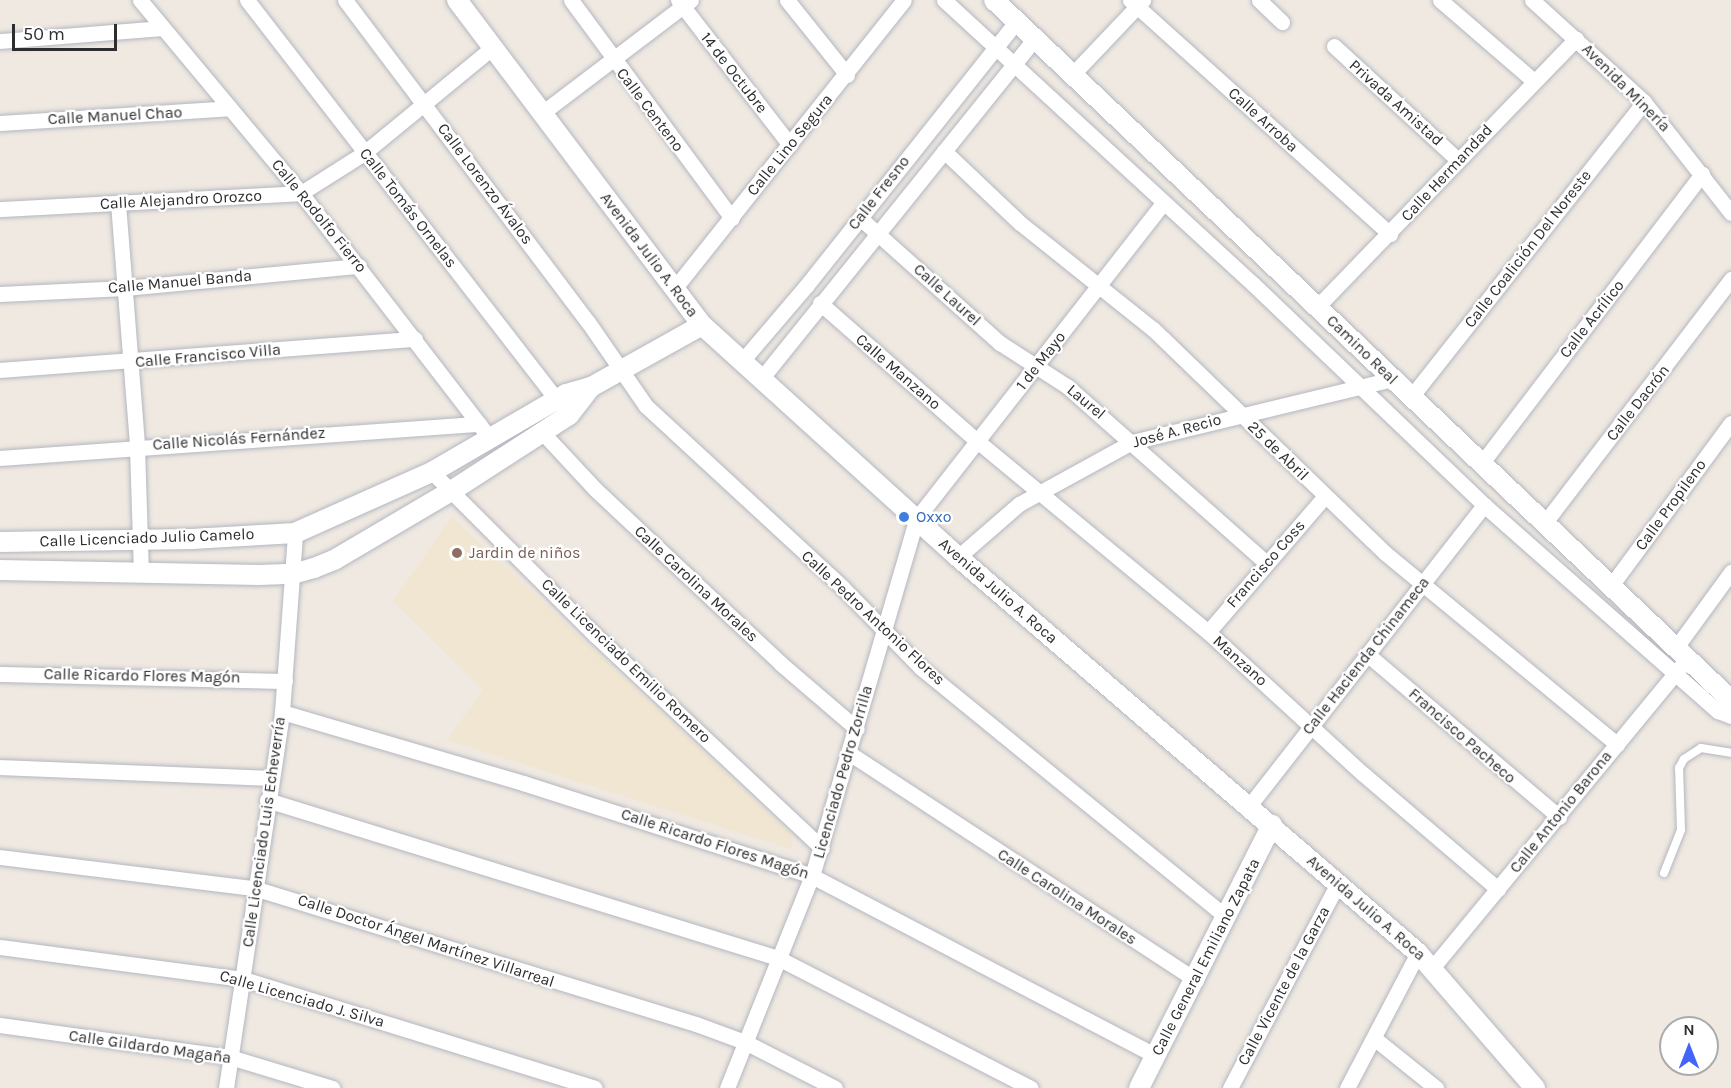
<!DOCTYPE html>
<meta charset="utf-8">
<style>
body{margin:0}
#map{position:relative;width:1731px;height:1088px;overflow:hidden;background:#efe9e1;font-family:Karla,sans-serif}
div>[style]{position:absolute}
.education>*{inset:0;background:#f0e6d1}
.roads{filter:drop-shadow(0 0 2px #b4b7c1) drop-shadow(0 0 2px #b4b7c1)}
.service>*{height:8px;margin:-4px;padding:0 4px;transform-origin:4px;border-radius:4px;background:#fff}
.minor>*{height:15px;margin:-7.5px;padding:0 7.5px;transform-origin:7.5px;border-radius:7.5px;background:#fff}
.tertiary>*{height:20px;margin:-10px;padding:0 10px;transform-origin:10px;border-radius:10px;background:#fff}
.dots>*{width:16px;height:16px;translate:-50% -50%;box-sizing:border-box;border:3px solid #fff;border-radius:50%}
span{translate:-50% -50%;white-space:nowrap;text-align:center;line-height:1.15;-webkit-text-stroke:4.5px #fff;paint-order:stroke}
.street-label{font-size:16px;color:#2e2e2e}
.shop-label{font-size:16px;color:#366cbe}
.left{translate:0 -50%;text-align:left}
.education-label{font-size:16px;color:#785e54}
.north{position:absolute;left:1659px;top:1016px;width:60px;height:60px;box-sizing:border-box;background:#fff;border:2px solid #ababab;border-radius:50%;rotate:0deg;font-size:16px;font-weight:700;line-height:24px;text-align:center;color:#2e2e2e}
.north::after{content:'';display:block;margin:auto;width:21px;height:27px;background:#4264fb;clip-path:polygon(50% 0,100% 100%,50% 72%,0 100%)}
.scale{position:absolute;left:12px;top:24px;width:105px;height:27px;box-sizing:border-box;border:3px solid #2e2e2e;border-top:0;padding-left:8px;font-size:18px;line-height:21px;white-space:nowrap;color:#2e2e2e;-webkit-text-stroke:4px #fff;paint-order:stroke}
</style>
<div id="map">
<div class="education">
<div style="clip-path:polygon(452px 517px,793px 836px,791px 849px,447px 740px,483px 690px,393px 601px)"></div>
</div>
<div class="roads">
<div class="service">
<div style="left:1664px;top:873px;width:46px;rotate:-68.4deg"></div>
<div style="left:1681px;top:830px;width:62px;rotate:-91.8deg"></div>
<div style="left:1679px;top:768px;width:10px;rotate:-61deg"></div>
<div style="left:1684px;top:759px;width:20px;rotate:-33deg"></div>
<div style="left:1701px;top:748px;width:30px;rotate:9deg"></div>
</div>
<div class="minor">
<div style="left:140px;top:0;width:251px;rotate:50.2deg"></div>
<div style="left:301px;top:193px;width:309px;rotate:52.4deg"></div>
<div style="left:247px;top:0;width:516px;rotate:52.24deg"></div>
<div style="left:345px;top:0;width:403px;rotate:53deg"></div>
<div style="left:588px;top:322px;width:102px;rotate:55.4deg"></div>
<div style="left:646px;top:406px;width:267px;rotate:42.7deg"></div>
<div style="left:842px;top:587px;width:113px;rotate:45.7deg"></div>
<div style="left:921px;top:668px;width:394px;rotate:39.2deg"></div>
<div style="left:571px;top:0;width:271px;rotate:53.6deg"></div>
<div style="left:678px;top:0;width:183px;rotate:52.3deg"></div>
<div style="left:787px;top:0;width:96px;rotate:51.3deg"></div>
<div style="left:944px;top:0;width:420px;rotate:42.6deg"></div>
<div style="left:1253px;top:284px;width:320px;rotate:43.7deg"></div>
<div style="left:1484px;top:505px;width:312px;rotate:41.4deg"></div>
<div style="left:1718px;top:711px;width:14px;rotate:21deg"></div>
<div style="left:1130px;top:0;width:350px;rotate:42deg"></div>
<div style="left:1259px;top:0;width:32px;rotate:44deg"></div>
<div style="left:1440px;top:0;width:124px;rotate:40.8deg"></div>
<div style="left:1532px;top:0;width:151px;rotate:42.3deg"></div>
<div style="left:1644px;top:102px;width:141px;rotate:51.9deg"></div>
<div style="left:0;top:41px;width:162px;rotate:-4.6deg"></div>
<div style="left:1334px;top:46px;width:168px;rotate:42.6deg"></div>
<div style="left:1071px;top:76px;width:105px;rotate:-46.5deg"></div>
<div style="left:542px;top:113px;width:187px;rotate:-37.2deg"></div>
<div style="left:0;top:123px;width:230px;rotate:-3.7deg"></div>
<div style="left:944px;top:151px;width:105px;rotate:43.5deg"></div>
<div style="left:1020px;top:223px;width:170px;rotate:38.6deg"></div>
<div style="left:1153px;top:329px;width:322px;rotate:44deg"></div>
<div style="left:1385px;top:553px;width:301px;rotate:39.5deg"></div>
<div style="left:118px;top:203px;width:245px;rotate:85.5deg"></div>
<div style="left:137px;top:447px;width:125px;rotate:88.2deg"></div>
<div style="left:0;top:209px;width:301px;rotate:-3deg"></div>
<div style="left:301px;top:193px;width:75px;rotate:-32.4deg"></div>
<div style="left:364px;top:153px;width:167px;rotate:-39.4deg"></div>
<div style="left:860px;top:218px;width:188px;rotate:41.8deg"></div>
<div style="left:1000px;top:343px;width:81px;rotate:32.9deg"></div>
<div style="left:1068px;top:387px;width:265px;rotate:41.6deg"></div>
<div style="left:674px;top:289px;width:369px;rotate:-51.5deg"></div>
<div style="left:0;top:294px;width:125px;rotate:-2.7deg"></div>
<div style="left:125px;top:288px;width:235px;rotate:-5.4deg"></div>
<div style="left:820px;top:303px;width:208px;rotate:41.3deg"></div>
<div style="left:976px;top:440px;width:301px;rotate:39.6deg"></div>
<div style="left:1208px;top:632px;width:209px;rotate:42.5deg"></div>
<div style="left:1362px;top:773px;width:179px;rotate:40.5deg"></div>
<div style="left:1317px;top:307px;width:373px;rotate:-46deg"></div>
<div style="left:742px;top:361px;width:99px;rotate:-49.5deg"></div>
<div style="left:806px;top:286px;width:337px;rotate:-51.5deg"></div>
<div style="left:0;top:370px;width:416px;rotate:-4.3deg"></div>
<div style="left:761px;top:379px;width:435px;rotate:-51.2deg"></div>
<div style="left:1411px;top:397px;width:376px;rotate:-51.7deg"></div>
<div style="left:542px;top:432px;width:78px;rotate:47.1deg"></div>
<div style="left:595px;top:489px;width:254px;rotate:43.2deg"></div>
<div style="left:780px;top:663px;width:101px;rotate:40.6deg"></div>
<div style="left:0;top:458px;width:480px;rotate:-4.1deg"></div>
<div style="left:1481px;top:464px;width:365px;rotate:-52.7deg"></div>
<div style="left:432px;top:472px;width:231px;rotate:45deg"></div>
<div style="left:595px;top:635px;width:311px;rotate:43.2deg"></div>
<div style="left:1543px;top:525px;width:310px;rotate:-52.6deg"></div>
<div style="left:958px;top:557px;width:81px;rotate:-41deg"></div>
<div style="left:1019px;top:504px;width:129px;rotate:-28.8deg"></div>
<div style="left:1132px;top:442px;width:268px;rotate:-13.6deg"></div>
<div style="left:1610px;top:587px;width:204px;rotate:-53.6deg"></div>
<div style="left:1208px;top:632px;width:179px;rotate:-49.3deg"></div>
<div style="left:1677px;top:646px;width:92px;rotate:-53.9deg"></div>
<div style="left:1367px;top:654px;width:252px;rotate:40.3deg"></div>
<div style="left:0;top:674px;width:285px;rotate:1.4deg"></div>
<div style="left:282px;top:712px;width:251px;rotate:16.4deg"></div>
<div style="left:523px;top:783px;width:304px;rotate:17.8deg"></div>
<div style="left:812px;top:876px;width:388px;rotate:27.6deg"></div>
<div style="left:849px;top:753px;width:415px;rotate:33.2deg"></div>
<div style="left:0;top:767px;width:271px;rotate:2.3deg"></div>
<div style="left:267px;top:800px;width:535px;rotate:17.18deg"></div>
<div style="left:778px;top:958px;width:284px;rotate:27.2deg"></div>
<div style="left:1249px;top:806px;width:382px;rotate:-52deg"></div>
<div style="left:0;top:857px;width:256px;rotate:7deg"></div>
<div style="left:254px;top:888px;width:462px;rotate:17.1deg"></div>
<div style="left:696px;top:1024px;width:52px;rotate:20.2deg"></div>
<div style="left:745px;top:1042px;width:101px;rotate:27.1deg"></div>
<div style="left:0;top:947px;width:245px;rotate:7.5deg"></div>
<div style="left:243px;top:979px;width:368px;rotate:17.2deg"></div>
<div style="left:1433px;top:967px;width:393px;rotate:-50.5deg"></div>
<div style="left:0;top:1025px;width:232px;rotate:7.9deg"></div>
<div style="left:230px;top:1057px;width:107px;rotate:16.9deg"></div>
<div style="left:1374px;top:1038px;width:80px;rotate:38.9deg"></div>
<div style="left:226px;top:1088px;width:380px;rotate:-81.5deg"></div>
<div style="left:282px;top:712px;width:179px;rotate:-85.8deg"></div>
<div style="left:727px;top:1088px;width:228px;rotate:-68.2deg"></div>
<div style="left:812px;top:876px;width:373px;rotate:-73.7deg"></div>
<div style="left:917px;top:518px;width:400px;rotate:-52deg"></div>
<div style="left:1230px;top:1088px;width:232px;rotate:-62.2deg"></div>
<div style="left:1347px;top:1088px;width:153px;rotate:-62.3deg"></div>
</div>
<div class="tertiary">
<div style="left:457px;top:0;width:407px;rotate:53deg"></div>
<div style="left:702px;top:325px;width:345px;rotate:42.2deg"></div>
<div style="left:958px;top:557px;width:607px;rotate:40.72deg"></div>
<div style="left:1418px;top:953px;width:179px;rotate:49.1deg"></div>
<div style="left:994px;top:0;width:1016px;rotate:43.53deg"></div>
<div style="left:0;top:542px;width:192px;rotate:-0.9deg"></div>
<div style="left:192px;top:539px;width:103px;rotate:-3.3deg"></div>
<div style="left:295px;top:533px;width:150px;rotate:-24deg"></div>
<div style="left:432px;top:472px;width:155px;rotate:-30.2deg"></div>
<div style="left:566px;top:394px;width:26px;rotate:-16deg"></div>
<div style="left:591px;top:387px;width:127px;rotate:-29.2deg"></div>
<div style="left:0;top:570px;width:259px;rotate:1.1deg"></div>
<div style="left:259px;top:575px;width:34px;rotate:-2deg"></div>
<div style="left:293px;top:574px;width:22px;rotate:-16deg"></div>
<div style="left:314px;top:568px;width:22px;rotate:-22deg"></div>
<div style="left:334px;top:560px;width:138px;rotate:-30.5deg"></div>
<div style="left:453px;top:490px;width:138px;rotate:-32.9deg"></div>
<div style="left:569px;top:415px;width:36px;rotate:-52deg"></div>
<div style="left:1139px;top:1088px;width:295px;rotate:-63.2deg"></div>
</div>
</div>
<div class="dots">
<div style="left:904px;top:517px;background:#3f7fe0"></div>
<div style="left:457px;top:553px;background:#8d6e63"></div>
</div>
<div class="street-label">
<span style="left:734px;top:73px;rotate:52deg">14 de Octubre</span>
<span style="left:1626px;top:88px;rotate:45deg">Avenida Minería</span>
<span style="left:1396px;top:103px;rotate:42deg">Privada Amistad</span>
<span style="left:650px;top:110px;rotate:53deg">Calle Centeno</span>
<span style="left:115px;top:116px;rotate:-3deg">Calle Manuel Chao</span>
<span style="left:1263px;top:120px;rotate:42deg">Calle Arroba</span>
<span style="left:790px;top:145px;rotate:-51deg">Calle Lino Segura</span>
<span style="left:1447px;top:173px;rotate:-47deg">Calle Hermandad</span>
<span style="left:485px;top:184px;rotate:53deg">Calle Lorenzo Ávalos</span>
<span style="left:879px;top:193px;rotate:-52deg">Calle Fresno</span>
<span style="left:181px;top:200px;rotate:-3deg">Calle Alejandro Orozco</span>
<span style="left:408px;top:208px;rotate:52deg">Calle Tomás Ornelas</span>
<span style="left:319px;top:216px;rotate:51deg">Calle Rodolfo Fierro</span>
<span style="left:1528px;top:249px;rotate:-52deg">Calle Coalición Del Noreste</span>
<span style="left:649px;top:255px;rotate:53deg">Avenida Julio A. Roca</span>
<span style="left:180px;top:282px;rotate:-5deg">Calle Manuel Banda</span>
<span style="left:947px;top:295px;rotate:42deg">Calle Laurel</span>
<span style="left:1592px;top:319px;rotate:-52deg">Calle Acrílico</span>
<span style="left:1362px;top:350px;rotate:44deg">Camino Real</span>
<span style="left:208px;top:356px;rotate:-5deg">Calle Francisco Villa</span>
<span style="left:1041px;top:361px;rotate:-52deg">1 de Mayo</span>
<span style="left:898px;top:372px;rotate:41deg">Calle Manzano</span>
<span style="left:1086px;top:402px;rotate:40deg">Laurel</span>
<span style="left:1638px;top:403px;rotate:-52deg">Calle Dacrón</span>
<span style="left:1177px;top:431px;rotate:-15deg">José A. Recio</span>
<span style="left:239px;top:439px;rotate:-4deg">Calle Nicolás Fernández</span>
<span style="left:1278px;top:451px;rotate:44deg">25 de Abril</span>
<span style="left:1671px;top:505px;rotate:-54deg">Calle Propileno</span>
<span style="left:147px;top:538px;rotate:-2deg">Calle Licenciado Julio Camelo</span>
<span style="left:1266px;top:564px;rotate:-49deg">Francisco Coss</span>
<span style="left:696px;top:584px;rotate:43deg">Calle Carolina Morales</span>
<span style="left:998px;top:591px;rotate:41deg">Avenida Julio A. Roca</span>
<span style="left:873px;top:618px;rotate:43deg">Calle Pedro Antonio Flores</span>
<span style="left:1366px;top:656px;rotate:-52deg">Calle Hacienda Chinameca</span>
<span style="left:626px;top:661px;rotate:44deg">Calle Licenciado Emilio Romero</span>
<span style="left:1240px;top:661px;rotate:42deg">Manzano</span>
<span style="left:142px;top:676px;rotate:1deg">Calle Ricardo Flores Magón</span>
<span style="left:1462px;top:736px;rotate:41deg">Francisco Pacheco</span>
<span style="left:843px;top:772px;rotate:-74deg">Licenciado Pedro Zorrilla</span>
<span style="left:1561px;top:812px;rotate:-51deg">Calle Antonio Barona</span>
<span style="left:264px;top:832px;rotate:-82deg">Calle Licenciado Luis Echeverría</span>
<span style="left:715px;top:844px;rotate:18deg">Calle Ricardo Flores Magón</span>
<span style="left:1067px;top:897px;rotate:33deg">Calle Carolina Morales</span>
<span style="left:1366px;top:908px;rotate:41deg">Avenida Julio A. Roca</span>
<span style="left:426px;top:941px;rotate:18deg">Calle Doctor Ángel Martínez Villarreal</span>
<span style="left:1206px;top:957px;rotate:-63deg">Calle General Emiliano Zapata</span>
<span style="left:1284px;top:986px;rotate:-62deg">Calle Vicente de la Garza</span>
<span style="left:302px;top:999px;rotate:16deg">Calle Licenciado J. Silva</span>
<span style="left:150px;top:1047px;rotate:8deg">Calle Gildardo Magaña</span>
</div>
<div class="shop-label">
<span class="left" style="left:916px;top:517px">Oxxo</span>
</div>
<div class="education-label">
<span class="left" style="left:469px;top:553px">Jardin de niños</span>
</div>
<div class="north">N</div>
<div class="scale">50 m</div>
</div>
